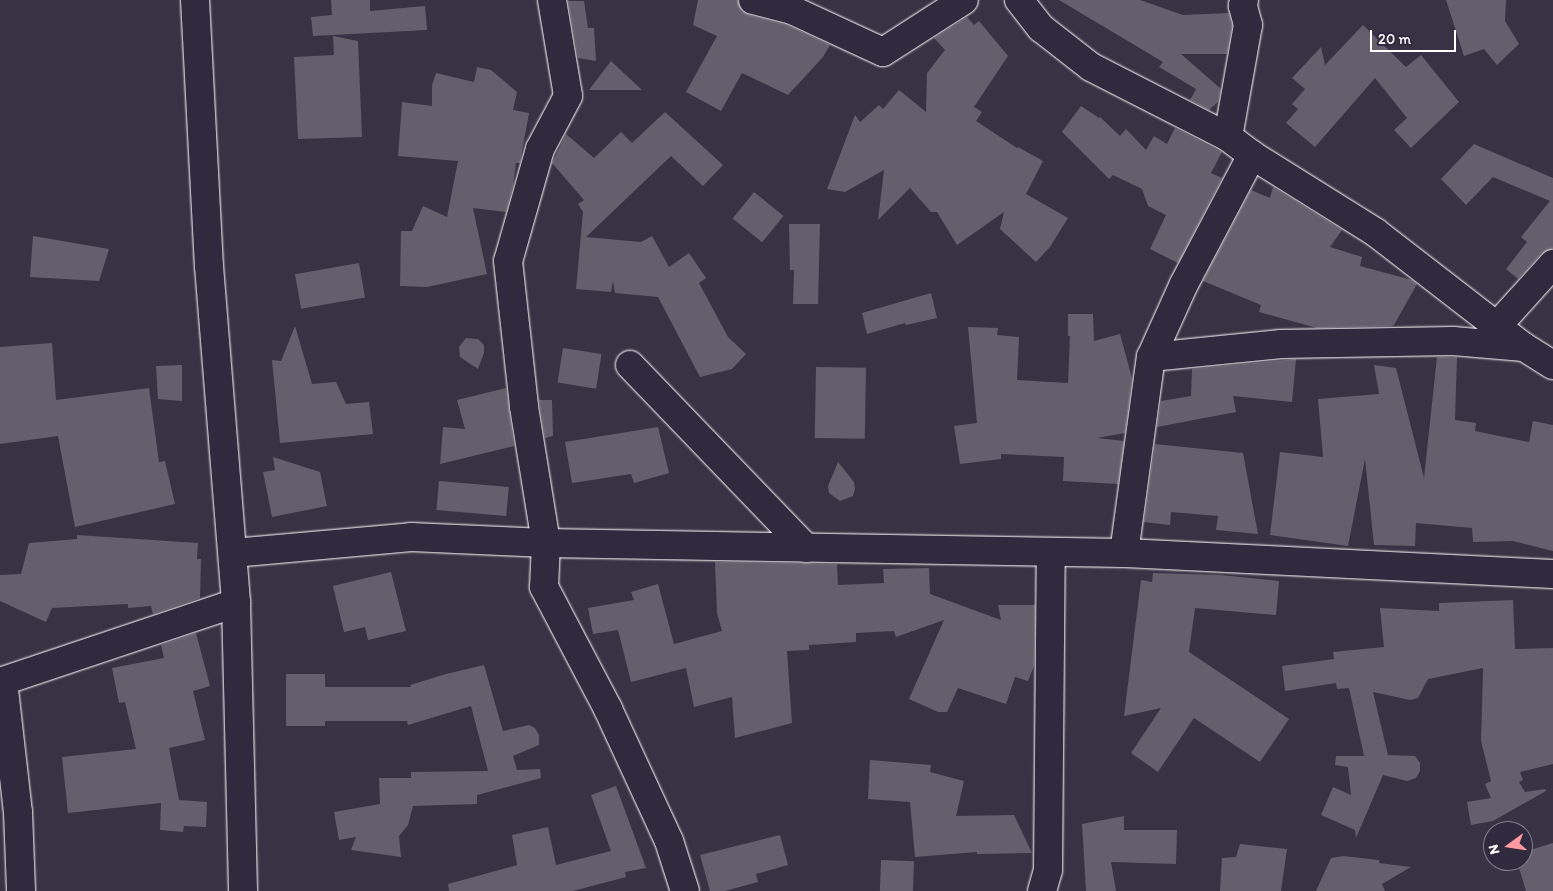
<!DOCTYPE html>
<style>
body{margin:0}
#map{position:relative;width:1553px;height:891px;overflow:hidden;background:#373345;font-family:Itim,sans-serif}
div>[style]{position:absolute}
.building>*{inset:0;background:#635f6d;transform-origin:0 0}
.roads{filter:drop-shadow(0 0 1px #fff) drop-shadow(0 0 1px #fff)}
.street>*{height:28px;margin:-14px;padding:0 14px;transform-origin:14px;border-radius:14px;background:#2f2a3d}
.secondary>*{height:28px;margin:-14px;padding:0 14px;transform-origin:14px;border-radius:14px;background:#2f2a3d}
span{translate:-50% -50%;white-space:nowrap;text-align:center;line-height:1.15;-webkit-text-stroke:5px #2f2a3d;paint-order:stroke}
.north{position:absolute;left:1483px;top:821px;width:50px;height:50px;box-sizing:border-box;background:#2f2a3d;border:1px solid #827f8b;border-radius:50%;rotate:256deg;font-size:14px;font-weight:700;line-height:20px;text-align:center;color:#fff}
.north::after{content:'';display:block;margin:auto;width:18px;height:22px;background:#ff9aa2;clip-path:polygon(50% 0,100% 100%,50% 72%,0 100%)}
.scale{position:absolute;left:1370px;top:30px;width:86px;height:22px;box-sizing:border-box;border:2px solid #fff;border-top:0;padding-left:6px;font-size:15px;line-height:18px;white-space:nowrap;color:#fff;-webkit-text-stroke:4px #2f2a3d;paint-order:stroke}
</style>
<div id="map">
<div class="building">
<div style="clip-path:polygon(331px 0,370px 0,370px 11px,425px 6px,427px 30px,313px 36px,311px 17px,332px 15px)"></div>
<div style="clip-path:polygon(698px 0,738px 0,742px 11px,749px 15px,787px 25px,830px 45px,823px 57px,788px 95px,742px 73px,721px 111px,686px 92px,717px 36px,693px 25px)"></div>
<div style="clip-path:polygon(1059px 0,1140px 0,1183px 15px,1229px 13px,1232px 26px,1227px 54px,1181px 54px,1221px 89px,1218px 102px,1209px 110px,1190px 100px,1196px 89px,1159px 67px,1163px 62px)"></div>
<div style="clip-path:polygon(1446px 0,1506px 0,1505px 21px,1519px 44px,1497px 65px,1484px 49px,1464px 56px)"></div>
<div style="clip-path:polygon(568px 1px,584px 1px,588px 28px,594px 28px,596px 61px,578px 58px)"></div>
<div style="clip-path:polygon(967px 17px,974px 25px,979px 21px,1008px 56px,974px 107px,982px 112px,976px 121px,1017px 148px,1018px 147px,1043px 161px,1026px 194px,1068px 218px,1050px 247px,1036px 262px,1000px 229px,1004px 212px,957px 245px,937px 212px,931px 212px,910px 188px,878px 220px,884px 170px,845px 192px,827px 189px,855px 115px,860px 122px,879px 105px,883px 109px,899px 90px,926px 112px,927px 73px,945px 50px,934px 38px)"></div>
<div style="clip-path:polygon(1363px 25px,1406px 67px,1421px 55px,1459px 102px,1411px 148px,1394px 130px,1407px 118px,1375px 78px,1315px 147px,1286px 123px,1298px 109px,1292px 104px,1305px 89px,1292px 78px,1321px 47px,1325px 65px)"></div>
<div style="clip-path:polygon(333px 36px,358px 41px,362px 137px,298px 139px,294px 57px,334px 55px)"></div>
<div style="clip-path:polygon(611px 61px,642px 90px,589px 90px)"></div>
<div style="clip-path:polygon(477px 67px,491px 70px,517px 92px,513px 110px,529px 113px,521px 157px,520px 163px,516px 163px,513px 186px,506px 212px,473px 208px,487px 274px,427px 287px,400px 286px,401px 231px,412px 231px,423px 206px,447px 217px,458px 161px,398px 156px,402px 102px,432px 106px,432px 85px,436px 73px,474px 82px)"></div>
<div style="clip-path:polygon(1081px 106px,1099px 118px,1100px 117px,1120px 136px,1126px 129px,1146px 150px,1154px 136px,1167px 144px,1175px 128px,1222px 152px,1211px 173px,1222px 178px,1178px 263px,1150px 249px,1166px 215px,1148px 206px,1142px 189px,1113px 175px,1109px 179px,1062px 132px)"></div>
<div style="clip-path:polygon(665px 112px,723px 165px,703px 186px,671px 156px,586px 237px,641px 242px,652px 236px,669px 267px,689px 253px,706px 278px,699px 283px,728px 337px,746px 354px,732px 369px,700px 377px,658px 297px,615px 293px,613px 281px,611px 292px,576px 289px,583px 212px,578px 204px,584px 200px,552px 163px,566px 134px,594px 158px,621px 132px,632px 143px)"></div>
<div style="clip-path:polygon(1474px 144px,1553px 178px,1553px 248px,1541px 254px,1518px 279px,1506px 269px,1527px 242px,1521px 237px,1550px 201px,1493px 177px,1466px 205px,1441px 179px)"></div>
<div style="clip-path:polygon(1273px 187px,1342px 230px,1330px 247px,1362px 257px,1360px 266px,1412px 280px,1417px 284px,1394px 325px,1391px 326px,1317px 328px,1259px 312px,1261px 305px,1203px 281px,1251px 190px,1270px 198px)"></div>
<div style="left:754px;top:192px;width:38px;height:34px;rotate:39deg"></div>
<div style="clip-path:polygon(789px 224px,820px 224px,818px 304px,793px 304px,794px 270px,790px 270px)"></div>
<div style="clip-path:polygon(33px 236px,109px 249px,99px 281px,30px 277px)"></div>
<div style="left:359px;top:263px;width:35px;height:65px;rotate:80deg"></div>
<div style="clip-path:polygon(931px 293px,937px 318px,906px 325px,905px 323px,867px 334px,862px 313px)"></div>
<div style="clip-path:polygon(1068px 314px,1093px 314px,1094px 341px,1120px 334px,1132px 378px,1125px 433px,1097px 438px,1124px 441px,1118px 484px,1063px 481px,1064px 457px,1001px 454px,1001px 459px,960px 464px,954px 426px,977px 423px,968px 327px,998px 328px,997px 335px,1019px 337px,1017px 380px,1068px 383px,1070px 336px,1068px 336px)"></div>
<div style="clip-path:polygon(295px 326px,312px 384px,336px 382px,346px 404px,369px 402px,373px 434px,280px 443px,272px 360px,281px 361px)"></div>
<div style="clip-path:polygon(466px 338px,478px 339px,484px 345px,484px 353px,478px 369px,460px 357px,459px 347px)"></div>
<div style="clip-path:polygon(52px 343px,56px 400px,149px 388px,159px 462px,165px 461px,175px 504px,75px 527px,58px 436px,0 444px,0 347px)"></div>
<div style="left:563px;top:348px;width:39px;height:35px;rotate:9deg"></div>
<div style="clip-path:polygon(1437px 357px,1457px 357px,1455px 420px,1476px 423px,1475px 431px,1529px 442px,1533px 421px,1553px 425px,1553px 551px,1513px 541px,1473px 542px,1472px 528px,1416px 523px,1415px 546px,1374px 545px,1365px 459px,1348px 546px,1270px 535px,1280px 452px,1323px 457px,1318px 399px,1379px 394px,1374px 365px,1396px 368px,1424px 478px)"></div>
<div style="clip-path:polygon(1296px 359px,1292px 402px,1233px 396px,1236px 412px,1157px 427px,1161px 401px,1191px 396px,1192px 369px)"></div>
<div style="clip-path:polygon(182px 365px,182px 401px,158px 399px,156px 366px)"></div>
<div style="left:816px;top:367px;width:50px;height:71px;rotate:1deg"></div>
<div style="clip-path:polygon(506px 388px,514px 446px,440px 464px,443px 427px,465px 429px,457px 400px)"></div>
<div style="clip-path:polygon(539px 400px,552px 400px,553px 436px,545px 438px)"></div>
<div style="clip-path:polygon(658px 427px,669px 473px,634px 483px,631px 474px,572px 483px,565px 442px)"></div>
<div style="clip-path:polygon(1155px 444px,1243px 453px,1258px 534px,1216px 530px,1218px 516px,1171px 512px,1170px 525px,1144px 522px)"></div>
<div style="clip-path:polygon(273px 457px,320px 472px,327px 506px,272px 517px,263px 472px,275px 470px)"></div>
<div style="clip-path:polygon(838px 462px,854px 482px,855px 489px,853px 496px,840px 501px,829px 493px,828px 486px)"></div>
<div style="left:439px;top:481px;width:70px;height:29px;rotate:5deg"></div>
<div style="clip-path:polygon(77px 535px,198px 543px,197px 559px,201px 559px,200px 598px,153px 614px,151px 606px,128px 608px,128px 604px,52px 608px,46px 622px,0 601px,0 575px,21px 574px,29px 543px,77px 539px)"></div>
<div style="clip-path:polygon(715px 562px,837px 564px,838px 585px,884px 583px,883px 569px,929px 568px,930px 594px,1001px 620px,998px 605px,1035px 605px,1034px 666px,1028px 681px,1015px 677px,1006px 704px,958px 688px,947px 712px,938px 712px,909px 699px,944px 620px,896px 637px,894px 631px,856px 633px,856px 642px,809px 645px,809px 650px,787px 651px,792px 723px,735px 738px,732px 697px,694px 707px,686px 668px,631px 682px,618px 630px,593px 634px,588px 608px,634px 600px,631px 592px,658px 584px,674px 644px,722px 631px,717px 613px)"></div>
<div style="clip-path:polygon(391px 572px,406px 631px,368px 640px,365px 627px,344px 632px,333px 586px)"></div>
<div style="clip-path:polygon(1153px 573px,1220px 575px,1279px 581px,1276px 615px,1195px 608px,1189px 652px,1289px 719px,1260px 762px,1194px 718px,1158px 772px,1131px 753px,1161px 708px,1124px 716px,1141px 580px,1152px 582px)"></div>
<div style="clip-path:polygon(1513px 600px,1515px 649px,1553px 648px,1553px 764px,1520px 772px,1523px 780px,1519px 782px,1525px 792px,1545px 789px,1546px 791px,1493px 821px,1471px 825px,1467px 802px,1491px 798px,1485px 784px,1491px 781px,1481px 741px,1483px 668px,1428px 679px,1418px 698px,1410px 700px,1373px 692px,1388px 755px,1415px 756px,1420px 763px,1420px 771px,1416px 778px,1407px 781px,1383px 775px,1356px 838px,1355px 830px,1321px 815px,1333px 787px,1351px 795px,1348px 767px,1335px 765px,1336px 756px,1364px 756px,1349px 688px,1337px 689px,1336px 683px,1285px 691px,1282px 666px,1334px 659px,1333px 652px,1384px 647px,1380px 608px,1439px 611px,1439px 603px)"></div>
<div style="clip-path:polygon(196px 633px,210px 686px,193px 691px,205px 740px,169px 748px,179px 800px,207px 802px,206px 827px,184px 826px,183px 832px,160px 830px,161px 803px,68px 813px,62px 757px,136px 749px,125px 702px,119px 703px,112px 668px,164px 658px,161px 645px)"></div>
<div style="clip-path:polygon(484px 665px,503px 731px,529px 725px,535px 728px,539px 735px,539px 745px,513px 756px,517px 770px,540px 769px,541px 778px,477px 795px,477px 804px,413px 806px,408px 825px,399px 836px,401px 857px,351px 850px,356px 837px,339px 840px,334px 812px,380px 804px,379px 778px,411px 778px,411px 772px,488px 771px,471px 706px,408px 725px,407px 721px,325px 721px,325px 726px,286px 726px,286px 674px,325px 674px,325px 687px,411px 687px,410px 685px,446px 674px)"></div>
<div style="clip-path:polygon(870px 760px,931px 765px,930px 772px,964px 781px,956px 816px,1014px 815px,1032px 853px,977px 854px,977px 852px,915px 857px,910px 802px,868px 799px)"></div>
<div style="clip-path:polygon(616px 786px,646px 868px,625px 872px,626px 877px,573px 891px,449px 891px,448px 884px,517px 865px,512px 835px,548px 827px,556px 865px,611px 851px,591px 795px)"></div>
<div style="clip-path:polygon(1124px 816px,1124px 830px,1177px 830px,1176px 864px,1111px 862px,1116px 891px,1086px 891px,1082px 824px)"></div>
<div style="clip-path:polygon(780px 835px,788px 865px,756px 874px,758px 882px,725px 891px,710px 891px,700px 855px)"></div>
<div style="clip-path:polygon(1553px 843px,1553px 891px,1526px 891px,1517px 861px,1523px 861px,1523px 852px)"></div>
<div style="clip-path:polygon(1240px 844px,1287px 849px,1281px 891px,1220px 891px,1222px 858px,1236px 857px)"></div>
<div style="clip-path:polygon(1343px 856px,1379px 860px,1379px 863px,1411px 867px,1382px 884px,1385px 891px,1316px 891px,1331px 858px)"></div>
<div style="left:881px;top:860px;width:33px;height:31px;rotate:2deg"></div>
</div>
<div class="roads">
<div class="street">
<div style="left:552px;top:0;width:97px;rotate:80.5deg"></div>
<div style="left:568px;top:96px;width:60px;rotate:117.8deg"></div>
<div style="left:540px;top:149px;width:116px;rotate:105.9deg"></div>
<div style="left:508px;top:261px;width:147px;rotate:83.7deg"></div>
<div style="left:524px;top:407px;width:138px;rotate:80.8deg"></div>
<div style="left:546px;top:543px;width:44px;rotate:92.6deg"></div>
<div style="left:544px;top:587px;width:138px;rotate:62.3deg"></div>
<div style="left:608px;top:709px;width:145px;rotate:65.2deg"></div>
<div style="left:669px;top:841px;width:52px;rotate:72.3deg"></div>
<div style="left:753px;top:0;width:40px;rotate:14.4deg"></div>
<div style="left:792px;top:10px;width:100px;rotate:24.8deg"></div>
<div style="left:883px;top:52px;width:96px;rotate:-32.7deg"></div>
<div style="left:1019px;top:0;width:36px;rotate:52deg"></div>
<div style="left:1041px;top:28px;width:63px;rotate:38deg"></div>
<div style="left:1091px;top:67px;width:154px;rotate:27.1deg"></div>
<div style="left:1228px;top:137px;width:30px;rotate:37deg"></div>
<div style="left:1252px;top:155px;width:145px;rotate:32deg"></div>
<div style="left:1375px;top:232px;width:188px;rotate:37.7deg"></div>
<div style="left:1524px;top:347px;width:34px;rotate:32deg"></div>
<div style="left:1228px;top:137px;width:114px;rotate:-79.9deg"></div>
<div style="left:1248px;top:25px;width:20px;rotate:-105deg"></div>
<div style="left:1243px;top:6px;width:6px;rotate:-81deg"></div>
<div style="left:1497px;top:326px;width:84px;rotate:-47.9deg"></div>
<div style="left:1151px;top:357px;width:131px;rotate:-5.7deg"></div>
<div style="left:1281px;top:344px;width:172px;rotate:-1deg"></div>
<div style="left:1453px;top:341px;width:71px;rotate:4.8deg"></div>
<div style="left:630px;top:365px;width:254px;rotate:46.1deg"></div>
<div style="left:1124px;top:553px;width:198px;rotate:-82.2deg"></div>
<div style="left:1151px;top:357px;width:80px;rotate:-65.7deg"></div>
<div style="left:1184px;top:284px;width:146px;rotate:-62.2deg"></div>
<div style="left:3px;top:681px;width:132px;rotate:83.5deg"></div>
<div style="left:18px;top:812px;width:79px;rotate:87.8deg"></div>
<div style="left:0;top:682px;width:249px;rotate:-18.5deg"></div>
<div style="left:1042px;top:891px;width:22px;rotate:-74deg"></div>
<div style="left:1048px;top:870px;width:318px;rotate:-89.5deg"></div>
</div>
<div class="secondary">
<div style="left:195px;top:0;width:266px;rotate:87deg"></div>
<div style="left:209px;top:266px;width:338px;rotate:85.4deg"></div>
<div style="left:236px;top:603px;width:288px;rotate:88.6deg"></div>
<div style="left:233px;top:553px;width:179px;rotate:-5.1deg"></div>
<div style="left:411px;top:537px;width:135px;rotate:2.5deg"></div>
<div style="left:546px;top:543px;width:578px;rotate:0.99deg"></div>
<div style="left:1124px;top:553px;width:430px;rotate:2.8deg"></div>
</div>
</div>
<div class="north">N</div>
<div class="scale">20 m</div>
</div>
